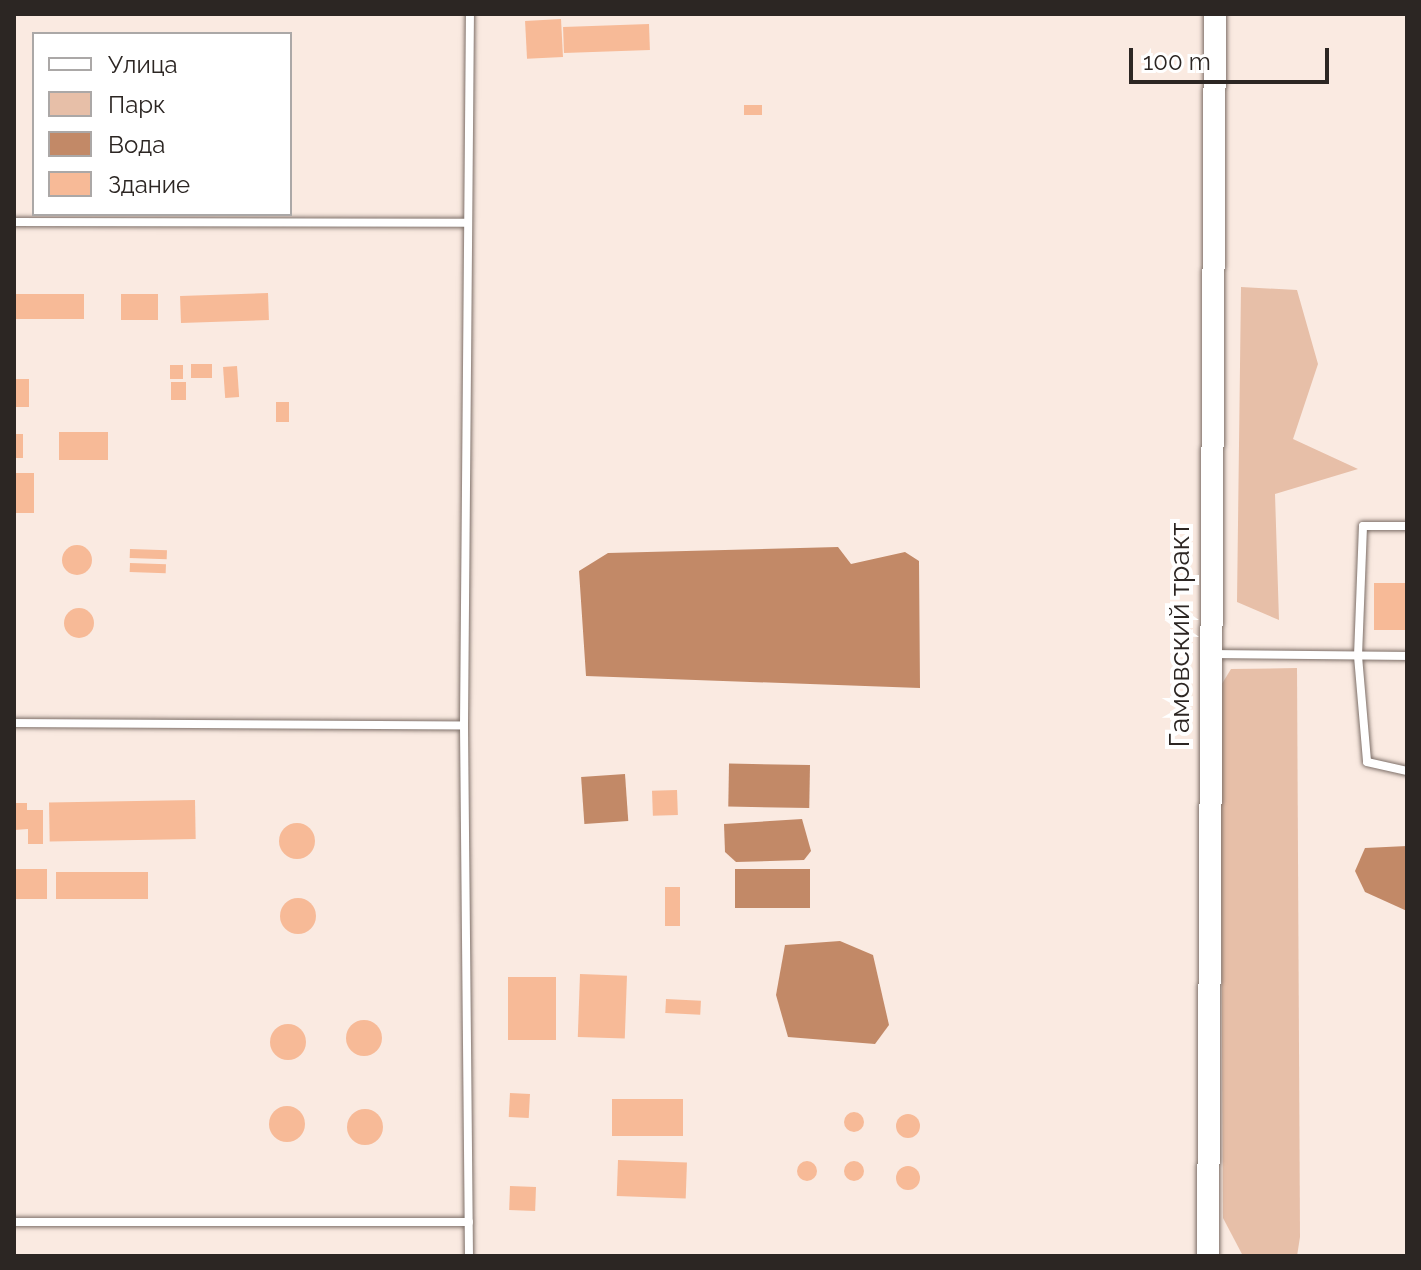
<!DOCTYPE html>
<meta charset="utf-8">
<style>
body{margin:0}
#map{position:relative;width:1421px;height:1270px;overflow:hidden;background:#faeae1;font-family:Raleway,sans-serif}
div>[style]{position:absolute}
.green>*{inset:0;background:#e7bfa8}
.water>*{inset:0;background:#c28967;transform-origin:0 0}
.building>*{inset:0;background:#f7ba97;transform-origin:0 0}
.round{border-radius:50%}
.roads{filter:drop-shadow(0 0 2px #7d6f68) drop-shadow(0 0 2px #7d6f68)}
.lane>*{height:8px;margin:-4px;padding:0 4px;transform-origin:4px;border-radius:4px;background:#fff}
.secondary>*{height:22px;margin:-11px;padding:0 11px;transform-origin:11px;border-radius:11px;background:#fff}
span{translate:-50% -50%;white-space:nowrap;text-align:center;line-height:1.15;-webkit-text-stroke:8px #fff;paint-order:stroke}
.street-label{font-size:28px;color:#2c2623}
.frame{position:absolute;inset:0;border:16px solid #2c2623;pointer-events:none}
.legend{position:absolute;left:32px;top:32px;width:260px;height:184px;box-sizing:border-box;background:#fff;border:2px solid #aba8a7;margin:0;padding:10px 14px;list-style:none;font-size:24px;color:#2c2623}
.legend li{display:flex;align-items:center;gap:16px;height:40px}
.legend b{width:40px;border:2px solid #aba8a7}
.scale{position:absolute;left:1129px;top:48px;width:200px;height:36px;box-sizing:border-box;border:4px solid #2c2623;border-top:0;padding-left:10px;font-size:24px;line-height:28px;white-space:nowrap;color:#2c2623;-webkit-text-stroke:6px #fff;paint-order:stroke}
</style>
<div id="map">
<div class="green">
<div style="clip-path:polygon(1241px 287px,1297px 290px,1318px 364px,1293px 439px,1358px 469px,1275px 494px,1279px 620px,1237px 602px)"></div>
<div style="clip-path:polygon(1297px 668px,1300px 1237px,1297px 1256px,1243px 1256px,1223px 1218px,1220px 687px,1231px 669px)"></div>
</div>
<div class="water">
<div style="clip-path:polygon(838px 547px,851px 564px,905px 552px,919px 561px,920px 688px,586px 676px,579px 571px,608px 553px)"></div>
<div style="left:810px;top:765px;width:43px;height:81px;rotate:91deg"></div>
<div style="left:625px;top:774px;width:47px;height:44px;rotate:86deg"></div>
<div style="clip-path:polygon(802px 819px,811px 851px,804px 860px,736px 862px,725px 852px,724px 824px)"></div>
<div style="clip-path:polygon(1407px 846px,1407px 911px,1365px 892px,1355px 871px,1365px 848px)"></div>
<div style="left:810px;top:869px;width:39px;height:75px;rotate:90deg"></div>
<div style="clip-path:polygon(840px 941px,873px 955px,889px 1025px,875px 1044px,788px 1037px,776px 995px,785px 945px)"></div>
</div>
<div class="building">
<div style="left:561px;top:19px;width:38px;height:36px;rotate:87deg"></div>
<div style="left:649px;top:24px;width:26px;height:86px;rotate:88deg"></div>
<div style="left:744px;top:105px;width:18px;height:10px"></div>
<div style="left:268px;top:293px;width:27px;height:88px;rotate:88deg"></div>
<div style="left:14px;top:294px;width:70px;height:25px"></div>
<div style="left:121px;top:294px;width:37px;height:26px"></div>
<div style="left:212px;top:364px;width:14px;height:21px;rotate:90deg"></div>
<div style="left:170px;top:365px;width:13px;height:14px"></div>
<div style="left:237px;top:366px;width:31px;height:14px;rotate:86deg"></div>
<div style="left:16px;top:379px;width:13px;height:28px"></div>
<div style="left:186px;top:382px;width:18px;height:15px;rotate:90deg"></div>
<div style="left:276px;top:402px;width:13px;height:20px"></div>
<div style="left:59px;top:432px;width:49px;height:28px"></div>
<div style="left:14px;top:434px;width:9px;height:24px"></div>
<div style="left:14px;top:473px;width:20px;height:40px"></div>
<div class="round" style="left:62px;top:545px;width:30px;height:30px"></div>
<div style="left:130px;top:549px;width:37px;height:9px;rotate:2deg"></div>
<div style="left:130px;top:563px;width:36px;height:9px;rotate:2deg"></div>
<div style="left:1374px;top:583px;width:33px;height:47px"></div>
<div class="round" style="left:64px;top:608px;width:30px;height:30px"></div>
<div style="left:677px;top:790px;width:25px;height:25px;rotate:88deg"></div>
<div style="left:195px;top:800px;width:39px;height:146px;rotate:89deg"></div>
<div style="clip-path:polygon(14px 803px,27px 803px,27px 810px,43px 810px,43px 844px,28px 844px,28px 829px,14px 830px)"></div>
<div class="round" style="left:279px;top:823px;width:36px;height:36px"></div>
<div style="left:14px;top:869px;width:33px;height:30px"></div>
<div style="left:56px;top:872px;width:92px;height:27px"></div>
<div style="left:665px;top:887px;width:15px;height:39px"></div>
<div class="round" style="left:280px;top:898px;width:36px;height:36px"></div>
<div style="left:580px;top:974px;width:47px;height:63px;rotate:2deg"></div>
<div style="left:508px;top:977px;width:48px;height:63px"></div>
<div style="left:666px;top:999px;width:35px;height:14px;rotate:3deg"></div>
<div class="round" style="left:346px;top:1020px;width:36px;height:36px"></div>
<div class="round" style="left:270px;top:1024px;width:36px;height:36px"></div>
<div style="left:510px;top:1093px;width:20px;height:24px;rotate:3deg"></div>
<div style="left:683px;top:1099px;width:37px;height:71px;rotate:90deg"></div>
<div class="round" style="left:269px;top:1106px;width:36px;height:36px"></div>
<div class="round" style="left:347px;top:1109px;width:36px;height:36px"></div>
<div class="round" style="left:844px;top:1112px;width:20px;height:20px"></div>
<div class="round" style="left:896px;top:1114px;width:24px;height:24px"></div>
<div style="left:618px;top:1160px;width:69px;height:36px;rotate:2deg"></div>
<div class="round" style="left:797px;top:1161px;width:20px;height:20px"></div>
<div class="round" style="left:844px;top:1161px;width:20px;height:20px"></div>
<div class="round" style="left:896px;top:1166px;width:24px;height:24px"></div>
<div style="left:510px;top:1186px;width:26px;height:24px;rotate:2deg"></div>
</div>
<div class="roads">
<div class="lane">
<div style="left:14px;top:222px;width:452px;rotate:0.1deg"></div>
<div style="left:1407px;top:526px;width:44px;rotate:180deg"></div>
<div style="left:1363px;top:526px;width:130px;rotate:92.2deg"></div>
<div style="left:1358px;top:656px;width:106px;rotate:85.1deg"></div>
<div style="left:1367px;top:762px;width:41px;rotate:12.7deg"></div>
<div style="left:1214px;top:654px;width:193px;rotate:0.6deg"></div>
<div style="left:14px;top:723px;width:450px;rotate:0.3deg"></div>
<div style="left:14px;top:1222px;width:455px"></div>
<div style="left:469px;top:1256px;width:531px;rotate:-90.54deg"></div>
<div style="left:464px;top:725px;width:711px;rotate:-89.52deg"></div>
</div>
<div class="secondary">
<div style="left:1208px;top:1256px;width:1242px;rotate:-89.68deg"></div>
</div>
</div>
<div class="street-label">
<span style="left:1180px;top:635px;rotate:-90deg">Гамовский тракт</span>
</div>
<div class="frame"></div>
<ul class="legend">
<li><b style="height:10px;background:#fff"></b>Улица</li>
<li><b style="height:22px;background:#e7bfa8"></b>Парк</li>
<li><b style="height:22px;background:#c28967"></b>Вода</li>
<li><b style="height:22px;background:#f7ba97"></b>Здание</li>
</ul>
<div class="scale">100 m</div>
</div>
